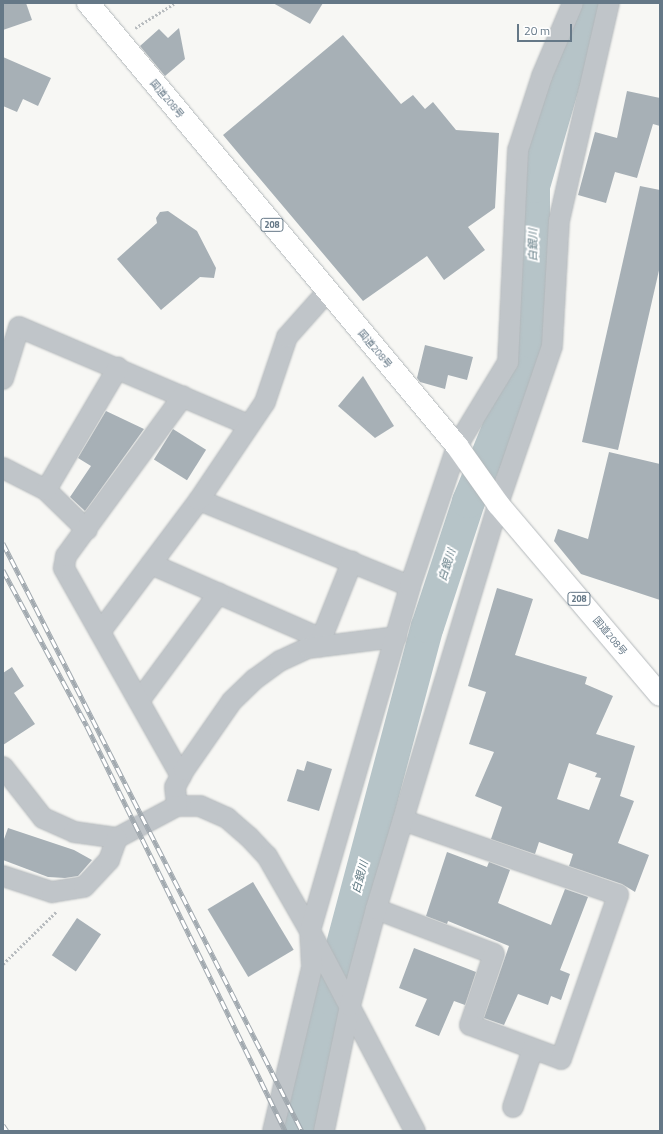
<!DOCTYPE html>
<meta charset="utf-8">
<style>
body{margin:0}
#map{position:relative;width:663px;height:1134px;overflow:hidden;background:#f7f7f4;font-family:"Titillium Web","Noto Sans JP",sans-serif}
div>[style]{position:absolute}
.river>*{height:33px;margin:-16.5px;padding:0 16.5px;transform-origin:16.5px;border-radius:16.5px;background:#b6c4c8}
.building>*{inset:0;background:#a7b0b6;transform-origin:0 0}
.path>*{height:2.5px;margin-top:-1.25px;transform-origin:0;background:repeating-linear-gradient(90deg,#b8bcbf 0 2px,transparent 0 4px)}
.roads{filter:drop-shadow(0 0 1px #b3b8bb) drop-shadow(0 0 1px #b3b8bb)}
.minor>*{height:20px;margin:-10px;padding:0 10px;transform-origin:10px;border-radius:10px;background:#c0c5c9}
.highway>*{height:22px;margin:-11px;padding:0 11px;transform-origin:11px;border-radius:11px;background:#fff}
.rail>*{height:4.5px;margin-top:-2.25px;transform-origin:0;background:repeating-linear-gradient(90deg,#fff 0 9px,#a1a9af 0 18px);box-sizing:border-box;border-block:1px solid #a1a9af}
span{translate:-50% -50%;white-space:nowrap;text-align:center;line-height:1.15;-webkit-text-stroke:4px #fff;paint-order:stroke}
.shield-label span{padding:1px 3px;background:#fff;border:1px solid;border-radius:3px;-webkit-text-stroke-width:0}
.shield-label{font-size:9px;color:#657887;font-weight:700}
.street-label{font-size:10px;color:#657887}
.water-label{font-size:11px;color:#607a83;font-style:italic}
.frame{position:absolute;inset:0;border:4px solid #657887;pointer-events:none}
.scale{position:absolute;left:517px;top:24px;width:55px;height:18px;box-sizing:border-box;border:2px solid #657887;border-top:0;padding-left:5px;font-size:12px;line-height:14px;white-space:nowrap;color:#657887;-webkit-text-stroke:3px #fff;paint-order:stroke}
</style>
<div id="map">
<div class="river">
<div style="left:299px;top:1131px;width:137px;rotate:-77.8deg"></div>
<div style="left:328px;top:997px;width:384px;rotate:-75.1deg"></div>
<div style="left:427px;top:626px;width:132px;rotate:-71.8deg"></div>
<div style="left:468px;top:501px;width:172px;rotate:-67.8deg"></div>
<div style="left:533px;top:342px;width:156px;rotate:-90deg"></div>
<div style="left:533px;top:186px;width:191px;rotate:-73.8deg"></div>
</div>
<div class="building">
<div style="clip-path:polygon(3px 3px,26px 3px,32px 20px,3px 30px)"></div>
<div style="clip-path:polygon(273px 3px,323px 3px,310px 24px)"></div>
<div style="clip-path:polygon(179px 28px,185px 59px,165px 76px,140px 46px,159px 29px,168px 38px)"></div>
<div style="clip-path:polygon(343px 35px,401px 104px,413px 95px,425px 109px,433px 102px,456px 130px,499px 133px,495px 208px,468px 227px,485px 250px,444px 280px,427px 256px,363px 301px,223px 135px)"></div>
<div style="clip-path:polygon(3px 57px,51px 78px,38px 106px,23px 99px,17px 112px,3px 106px)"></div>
<div style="clip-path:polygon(627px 91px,660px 98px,660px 126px,653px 124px,637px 178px,615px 172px,606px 203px,578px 195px,595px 132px,617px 138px)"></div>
<div style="clip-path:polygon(640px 186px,660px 190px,660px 266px,618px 450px,582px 442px)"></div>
<div style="clip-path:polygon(168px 211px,197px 231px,216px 268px,214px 278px,200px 277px,161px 310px,117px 259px,157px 223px,156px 218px,160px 212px)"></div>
<div style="clip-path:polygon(425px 345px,473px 357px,467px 380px,448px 375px,445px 389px,420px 382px,417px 378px)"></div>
<div style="clip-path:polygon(363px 376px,394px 426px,375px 438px,338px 406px)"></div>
<div style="clip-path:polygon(106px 411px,144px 429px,85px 511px,70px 497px,91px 466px,78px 458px)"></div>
<div style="left:173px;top:429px;width:39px;height:36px;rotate:32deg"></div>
<div style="clip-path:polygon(609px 452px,660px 464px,660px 600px,581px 574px,554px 541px,558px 529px,588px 539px)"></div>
<div style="clip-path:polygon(evenodd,497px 588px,533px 599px,515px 655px,587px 677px,585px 684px,613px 696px,596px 734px,635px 746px,620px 796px,634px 801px,618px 843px,649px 855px,635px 892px,622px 884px,569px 866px,573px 854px,539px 842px,535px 854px,491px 839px,502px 807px,475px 796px,494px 752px,469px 744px,486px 692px,468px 686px,497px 588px,569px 763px,597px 773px,595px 777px,601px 778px,589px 810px,557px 799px,569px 763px)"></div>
<div style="clip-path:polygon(12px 667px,24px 686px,14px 693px,35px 724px,3px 745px,3px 673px)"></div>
<div style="clip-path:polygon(307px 761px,332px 769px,319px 811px,287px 801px,297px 769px,304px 771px)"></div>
<div style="clip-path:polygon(8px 828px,74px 850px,92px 860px,78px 876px,65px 878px,48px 877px,3px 860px,3px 842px)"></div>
<div style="clip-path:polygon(447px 852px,487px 867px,489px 862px,510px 870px,498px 903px,551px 925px,565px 889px,588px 897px,560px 970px,570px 974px,561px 1000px,551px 996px,548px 1005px,518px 994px,504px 1025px,484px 1018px,509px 946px,448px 921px,447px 924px,426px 916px)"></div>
<div style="left:253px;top:882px;width:79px;height:53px;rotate:59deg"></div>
<div style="left:77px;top:918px;width:29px;height:45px;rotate:34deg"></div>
<div style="clip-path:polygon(414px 948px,476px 972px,465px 1005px,454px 1001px,439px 1036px,415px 1026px,427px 999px,399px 988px)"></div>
</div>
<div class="path">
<div style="left:135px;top:28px;width:47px;rotate:-32deg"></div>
<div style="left:3px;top:964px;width:76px;rotate:-44.5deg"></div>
</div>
<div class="roads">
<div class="minor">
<div style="left:3px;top:379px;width:54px;rotate:-72.9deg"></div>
<div style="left:19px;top:327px;width:250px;rotate:23.1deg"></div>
<div style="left:3px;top:468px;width:48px;rotate:27.1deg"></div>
<div style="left:46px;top:490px;width:57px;rotate:44.3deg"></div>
<div style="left:46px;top:490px;width:142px;rotate:-59.5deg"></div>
<div style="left:199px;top:500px;width:228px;rotate:22.2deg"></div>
<div style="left:151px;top:564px;width:187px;rotate:23.7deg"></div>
<div style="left:100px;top:632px;width:165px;rotate:-53.1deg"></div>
<div style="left:199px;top:500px;width:118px;rotate:-56deg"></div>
<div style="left:265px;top:402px;width:69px;rotate:-71.3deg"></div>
<div style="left:287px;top:337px;width:60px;rotate:-48.4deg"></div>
<div style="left:318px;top:647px;width:92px;rotate:-68.2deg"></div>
<div style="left:139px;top:701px;width:134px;rotate:-53.5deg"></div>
<div style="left:3px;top:767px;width:65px;rotate:51.9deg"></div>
<div style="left:43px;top:818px;width:34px;rotate:24deg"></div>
<div style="left:74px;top:832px;width:43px;rotate:7.9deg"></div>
<div style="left:117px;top:838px;width:68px;rotate:-28.1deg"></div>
<div style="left:177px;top:806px;width:23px"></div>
<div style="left:200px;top:806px;width:30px;rotate:24deg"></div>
<div style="left:227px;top:818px;width:29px;rotate:41deg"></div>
<div style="left:249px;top:837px;width:26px;rotate:47deg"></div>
<div style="left:267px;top:856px;width:86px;rotate:60.2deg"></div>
<div style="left:310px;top:931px;width:226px;rotate:62.3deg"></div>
<div style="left:181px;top:776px;width:239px;rotate:-119.4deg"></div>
<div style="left:64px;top:568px;width:12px;rotate:-81deg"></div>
<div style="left:66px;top:556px;width:198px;rotate:-53.8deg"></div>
<div style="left:177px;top:806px;width:19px;rotate:-96deg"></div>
<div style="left:175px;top:787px;width:19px;rotate:-62deg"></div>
<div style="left:184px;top:770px;width:84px;rotate:-55.2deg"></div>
<div style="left:232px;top:701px;width:32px;rotate:-44deg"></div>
<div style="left:255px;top:679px;width:31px;rotate:-36deg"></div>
<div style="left:280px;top:661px;width:31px;rotate:-25deg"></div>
<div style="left:308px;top:648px;width:89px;rotate:-7.1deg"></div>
<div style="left:3px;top:876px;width:52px;rotate:18.1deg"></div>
<div style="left:52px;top:892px;width:32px;rotate:-9deg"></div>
<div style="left:84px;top:887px;width:37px;rotate:-47deg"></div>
<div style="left:109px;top:860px;width:23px;rotate:-70deg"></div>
<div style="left:376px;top:909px;width:126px;rotate:20.9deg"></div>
<div style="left:494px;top:954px;width:75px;rotate:108.7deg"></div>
<div style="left:470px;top:1025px;width:97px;rotate:20.5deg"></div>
<div style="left:561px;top:1059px;width:174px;rotate:-70.8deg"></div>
<div style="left:618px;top:895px;width:228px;rotate:-160.8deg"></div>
<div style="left:513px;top:1107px;width:61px;rotate:-71deg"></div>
<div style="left:273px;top:1131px;width:169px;rotate:-76.6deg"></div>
<div style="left:312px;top:967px;width:36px;rotate:-93deg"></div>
<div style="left:310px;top:931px;width:359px;rotate:-73.8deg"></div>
<div style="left:410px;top:586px;width:148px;rotate:-71.4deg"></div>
<div style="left:457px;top:446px;width:98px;rotate:-58.7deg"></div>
<div style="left:508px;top:362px;width:212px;rotate:-87.3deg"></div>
<div style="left:518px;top:150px;width:78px;rotate:-72deg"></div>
<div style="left:542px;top:76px;width:79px;rotate:-67deg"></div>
<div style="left:324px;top:1131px;width:128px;rotate:-78.3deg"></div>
<div style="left:350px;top:1006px;width:100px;rotate:-75deg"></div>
<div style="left:376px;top:909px;width:423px;rotate:-73.2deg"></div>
<div style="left:498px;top:504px;width:167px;rotate:-71.1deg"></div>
<div style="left:552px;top:346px;width:125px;rotate:-86.8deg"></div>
<div style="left:559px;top:221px;width:224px;rotate:-77.1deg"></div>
</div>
<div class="highway">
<div style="left:88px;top:3px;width:577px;rotate:50.21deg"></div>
<div style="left:457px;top:446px;width:71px;rotate:54.7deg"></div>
<div style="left:498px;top:504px;width:250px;rotate:49.7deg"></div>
</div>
</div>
<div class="rail">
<div style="left:3px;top:543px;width:660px;rotate:63.05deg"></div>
<div style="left:3px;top:570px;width:177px;rotate:61.7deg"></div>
<div style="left:87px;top:726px;width:451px;rotate:63.9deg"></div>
<div style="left:3px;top:1125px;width:7px;rotate:56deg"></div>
</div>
<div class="shield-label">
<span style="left:272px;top:225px">208</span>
<span style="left:579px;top:599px">208</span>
</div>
<div class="street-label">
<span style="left:167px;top:99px;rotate:50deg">国道208号</span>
<span style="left:375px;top:349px;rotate:50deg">国道208号</span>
<span style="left:610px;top:636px;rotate:50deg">国道208号</span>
</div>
<div class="water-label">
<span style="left:533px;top:245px;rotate:-90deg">白銀川</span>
<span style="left:447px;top:565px;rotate:-72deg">白銀川</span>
<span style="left:360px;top:877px;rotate:-75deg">白銀川</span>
</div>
<div class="frame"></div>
<div class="scale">20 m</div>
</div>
